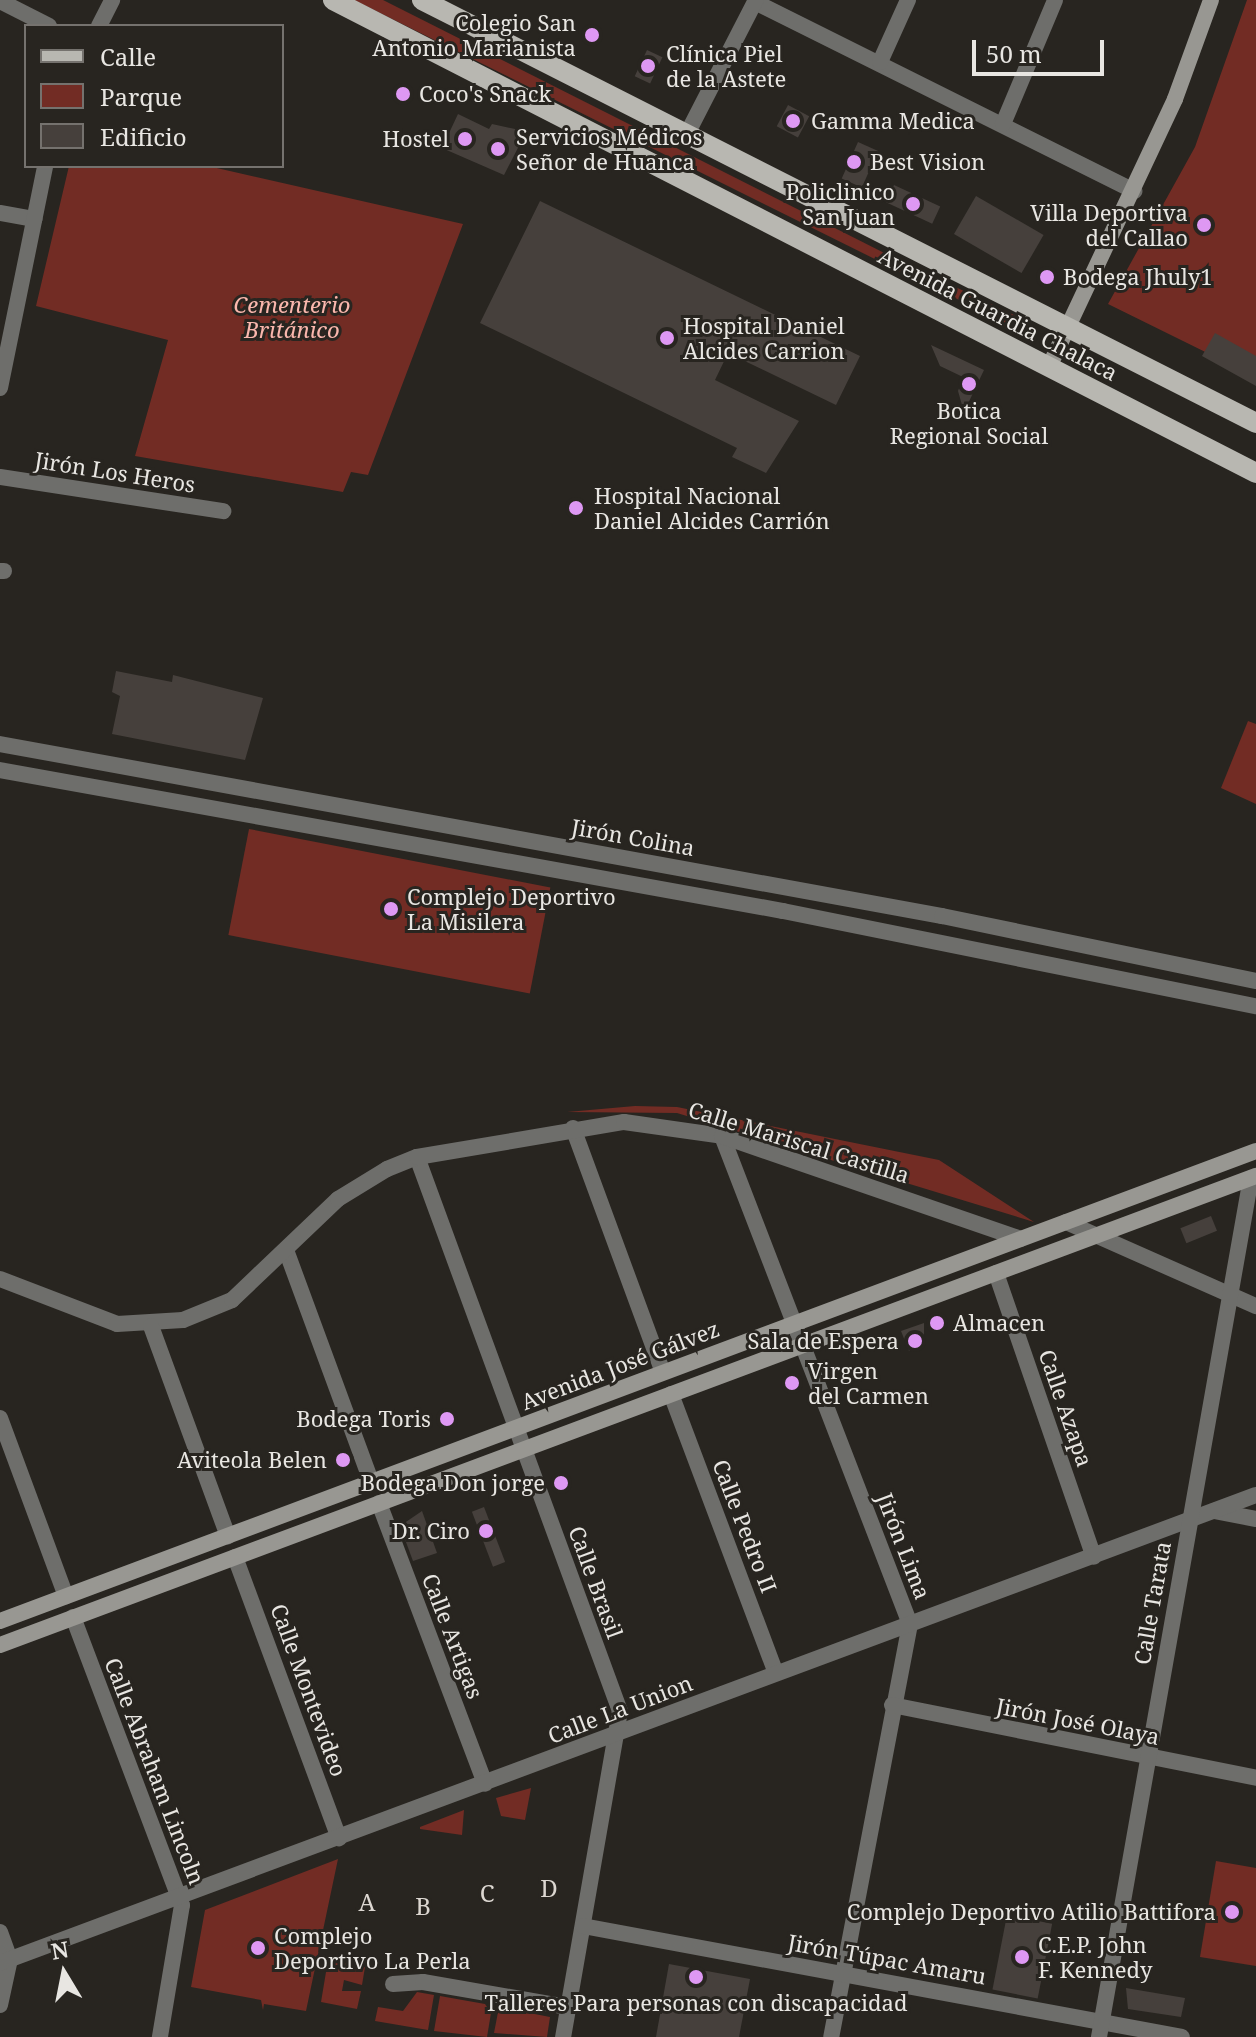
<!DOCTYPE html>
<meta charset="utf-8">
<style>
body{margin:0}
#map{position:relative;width:1256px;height:2037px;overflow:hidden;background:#282520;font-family:"Noto Serif",serif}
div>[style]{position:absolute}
.green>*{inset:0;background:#722c24;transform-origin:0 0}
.building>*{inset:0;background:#46403c;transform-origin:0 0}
.minor>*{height:16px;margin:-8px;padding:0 8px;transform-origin:8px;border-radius:8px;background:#6e6e6b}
.tertiary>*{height:16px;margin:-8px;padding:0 8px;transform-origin:8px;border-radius:8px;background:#6e6e6b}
.secondary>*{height:16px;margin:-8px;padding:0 8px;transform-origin:8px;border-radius:8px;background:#989792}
.primary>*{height:20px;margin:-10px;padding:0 10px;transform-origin:10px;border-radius:10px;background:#b8b7b1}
.dots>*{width:22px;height:22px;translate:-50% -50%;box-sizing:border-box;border:4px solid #282520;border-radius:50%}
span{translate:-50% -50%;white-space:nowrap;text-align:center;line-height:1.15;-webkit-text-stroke:6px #282520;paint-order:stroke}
.poi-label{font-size:22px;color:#e8e6e2}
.right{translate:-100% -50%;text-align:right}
.left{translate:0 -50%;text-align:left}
.park-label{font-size:22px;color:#fab7ad;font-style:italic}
.street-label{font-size:22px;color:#e8e6e2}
.neighbourhood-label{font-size:24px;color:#dcd7d1;letter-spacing:2px}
.legend{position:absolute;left:24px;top:24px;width:260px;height:144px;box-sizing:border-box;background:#282520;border:2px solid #75726e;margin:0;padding:10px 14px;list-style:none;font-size:24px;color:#e8e6e2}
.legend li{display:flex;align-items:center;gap:16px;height:40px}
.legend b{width:40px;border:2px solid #75726e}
.north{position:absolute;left:24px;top:1933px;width:80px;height:80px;-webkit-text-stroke:6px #282520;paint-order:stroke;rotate:350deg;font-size:22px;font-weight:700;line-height:32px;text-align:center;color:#e8e6e2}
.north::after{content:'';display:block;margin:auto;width:28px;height:36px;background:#e8e6e2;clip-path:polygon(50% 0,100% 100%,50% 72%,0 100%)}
.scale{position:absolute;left:972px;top:40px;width:132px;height:36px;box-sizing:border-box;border:4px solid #e8e6e2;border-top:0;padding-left:10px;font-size:24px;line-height:28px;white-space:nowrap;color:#e8e6e2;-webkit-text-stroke:6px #282520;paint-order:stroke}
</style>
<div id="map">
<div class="green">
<div style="clip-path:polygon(354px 0,383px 0,920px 271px,917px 280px)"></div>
<div style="clip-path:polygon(1247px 0,1256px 0,1256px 377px,1108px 304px,1195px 147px)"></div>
<div style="clip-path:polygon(69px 166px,208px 166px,463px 224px,368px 475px,351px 472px,343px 492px,135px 456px,168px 340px,36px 306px)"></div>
<div style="clip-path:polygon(945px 282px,1020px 318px,1014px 332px,940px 289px)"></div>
<div style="clip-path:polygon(1248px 721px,1256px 724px,1256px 804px,1221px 788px)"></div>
<div style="left:249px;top:829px;width:307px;height:108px;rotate:11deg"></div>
<div style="clip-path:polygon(635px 1106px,677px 1107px,939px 1160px,1034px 1222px,677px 1113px,567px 1112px)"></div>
<div style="clip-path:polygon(531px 1788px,525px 1820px,501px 1816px,496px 1798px)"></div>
<div style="clip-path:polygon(464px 1810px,462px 1835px,420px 1829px,420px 1827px)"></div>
<div style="clip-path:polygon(338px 1859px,306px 2011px,264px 2004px,263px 2010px,261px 2000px,191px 1987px,205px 1910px)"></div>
<div style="clip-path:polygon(1216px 1861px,1256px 1868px,1256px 1966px,1200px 1957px)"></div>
<div style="clip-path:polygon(328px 1960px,365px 1967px,362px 1985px,344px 1980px,342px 1991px,361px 1991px,357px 2009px,321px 2002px)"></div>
<div style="clip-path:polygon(417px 1992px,434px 1995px,428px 2030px,375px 2021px,378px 2007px,403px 2011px)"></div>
<div style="clip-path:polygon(440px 1996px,485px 2004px,491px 2013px,487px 2037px,434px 2031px)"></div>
<div style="clip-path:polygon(499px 2007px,550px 2017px,547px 2037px,494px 2033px)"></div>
</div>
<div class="building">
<div style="left:647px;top:50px;width:17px;height:29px;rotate:25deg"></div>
<div style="left:788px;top:105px;width:24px;height:24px;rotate:28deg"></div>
<div style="clip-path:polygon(458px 114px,489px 129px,492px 124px,515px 129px,522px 140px,504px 175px,442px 148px)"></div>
<div style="left:858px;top:142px;width:22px;height:40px;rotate:24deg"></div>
<div style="left:894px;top:185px;width:51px;height:19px;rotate:25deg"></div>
<div style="left:976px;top:196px;width:78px;height:44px;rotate:30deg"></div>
<div style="clip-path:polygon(540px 201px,860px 356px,836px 405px,728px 353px,715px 380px,799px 421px,766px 473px,732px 457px,737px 448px,480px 323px)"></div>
<div style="clip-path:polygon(1215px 333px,1256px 356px,1256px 386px,1202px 356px)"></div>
<div style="clip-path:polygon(931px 345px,984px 370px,964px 412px,958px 391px,963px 377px,940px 366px)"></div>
<div style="clip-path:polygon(116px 671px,172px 682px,173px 675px,263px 698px,245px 760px,112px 734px,120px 696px,112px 692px)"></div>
<div style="left:1211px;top:1216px;width:16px;height:33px;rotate:68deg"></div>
<div style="clip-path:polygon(924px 1323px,924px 1345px,909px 1351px,901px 1331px)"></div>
<div style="left:484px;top:1507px;width:59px;height:13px;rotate:69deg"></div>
<div style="clip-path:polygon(422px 1511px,437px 1553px,413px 1561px,400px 1526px)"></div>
<div style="left:1007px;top:1915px;width:46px;height:76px;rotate:11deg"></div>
<div style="clip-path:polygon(669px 1964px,750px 1979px,739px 2037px,656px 2037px)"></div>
<div style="clip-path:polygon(1126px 1988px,1185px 1998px,1181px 2017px,1128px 2009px)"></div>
</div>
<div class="minor">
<div style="left:0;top:1px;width:55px;rotate:27deg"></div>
<div style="left:755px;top:2px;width:424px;rotate:26.5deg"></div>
<div style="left:99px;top:26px;width:29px;rotate:-63deg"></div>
<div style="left:880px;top:62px;width:68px;rotate:-65.7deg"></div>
<div style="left:1003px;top:124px;width:134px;rotate:-67.2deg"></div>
<div style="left:687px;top:134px;width:151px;rotate:-62.8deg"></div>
<div style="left:0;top:213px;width:35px;rotate:10deg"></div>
<div style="left:0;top:388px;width:227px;rotate:-78.5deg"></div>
<div style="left:0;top:477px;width:226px;rotate:8.7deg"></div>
<div style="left:0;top:571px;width:4px"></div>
<div style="left:573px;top:1128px;width:260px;rotate:69.8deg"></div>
<div style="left:722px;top:1136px;width:523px;rotate:68.93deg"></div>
<div style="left:910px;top:1624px;width:420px;rotate:100.8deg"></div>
<div style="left:417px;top:1157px;width:590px;rotate:69.88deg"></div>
<div style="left:620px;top:1711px;width:331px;rotate:99.9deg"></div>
<div style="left:1066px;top:1222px;width:208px;rotate:23.9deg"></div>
<div style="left:286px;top:1250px;width:246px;rotate:69.8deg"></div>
<div style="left:996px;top:1273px;width:300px;rotate:71deg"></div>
<div style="left:0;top:1279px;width:125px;rotate:21deg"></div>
<div style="left:117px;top:1324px;width:66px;rotate:-3.5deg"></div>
<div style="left:183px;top:1320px;width:53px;rotate:-22.2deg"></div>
<div style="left:232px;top:1300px;width:146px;rotate:-43.6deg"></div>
<div style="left:338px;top:1199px;width:57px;rotate:-31.5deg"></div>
<div style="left:387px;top:1169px;width:32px;rotate:-22deg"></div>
<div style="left:417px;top:1157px;width:210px;rotate:-9.6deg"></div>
<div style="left:624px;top:1122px;width:99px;rotate:8.1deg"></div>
<div style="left:722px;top:1136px;width:316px;rotate:19deg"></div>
<div style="left:151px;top:1326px;width:224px;rotate:69.9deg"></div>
<div style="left:671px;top:1394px;width:298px;rotate:69.4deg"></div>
<div style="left:0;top:1418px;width:190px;rotate:69.7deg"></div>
<div style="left:379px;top:1503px;width:300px;rotate:69.3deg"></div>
<div style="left:1214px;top:1511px;width:43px;rotate:10.8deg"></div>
<div style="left:235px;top:1557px;width:300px;rotate:69.7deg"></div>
<div style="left:73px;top:1617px;width:308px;rotate:69.3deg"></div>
<div style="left:182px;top:1905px;width:134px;rotate:99.5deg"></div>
<div style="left:892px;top:1705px;width:371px;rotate:11.3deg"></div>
<div style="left:583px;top:1926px;width:609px;rotate:10.5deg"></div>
<div style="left:0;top:1932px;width:29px;rotate:70deg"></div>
<div style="left:10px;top:1959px;width:47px;rotate:102.3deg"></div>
<div style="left:0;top:1963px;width:1340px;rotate:-20.44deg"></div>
<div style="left:393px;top:1984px;width:30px;rotate:-4deg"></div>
<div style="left:423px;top:1982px;width:147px;rotate:9.8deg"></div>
<div style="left:1099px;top:2037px;width:872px;rotate:-79.97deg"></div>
</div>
<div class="tertiary">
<div style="left:0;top:744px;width:958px;rotate:10.35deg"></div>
<div style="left:942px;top:916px;width:321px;rotate:11.7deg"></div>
<div style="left:0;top:770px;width:796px;rotate:10.21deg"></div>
<div style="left:783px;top:911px;width:482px;rotate:11.4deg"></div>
</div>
<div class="secondary">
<div style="left:1049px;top:367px;width:296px;rotate:-64.8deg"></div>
<div style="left:1175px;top:99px;width:105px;rotate:-70deg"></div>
<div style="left:0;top:1621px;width:1341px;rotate:-20.52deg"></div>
<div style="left:0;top:1645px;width:1341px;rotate:-20.48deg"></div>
</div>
<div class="primary">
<div style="left:333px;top:0;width:1037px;rotate:27.13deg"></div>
<div style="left:422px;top:0;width:935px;rotate:26.89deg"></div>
</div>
<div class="dots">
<div style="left:592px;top:35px;background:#de98f3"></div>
<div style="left:648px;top:66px;background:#de98f3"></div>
<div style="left:403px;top:94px;background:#de98f3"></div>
<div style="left:793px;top:121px;background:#de98f3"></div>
<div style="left:465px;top:139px;background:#de98f3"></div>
<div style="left:498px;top:149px;background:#de98f3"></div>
<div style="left:854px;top:162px;background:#de98f3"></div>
<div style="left:913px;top:204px;background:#de98f3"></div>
<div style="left:1204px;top:225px;background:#de98f3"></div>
<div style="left:1047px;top:277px;background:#de98f3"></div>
<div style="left:667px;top:338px;background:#de98f3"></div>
<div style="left:969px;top:384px;background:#de98f3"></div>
<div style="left:576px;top:508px;background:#de98f3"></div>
<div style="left:391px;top:909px;background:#de98f3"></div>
<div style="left:937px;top:1323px;background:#de98f3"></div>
<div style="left:915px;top:1341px;background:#de98f3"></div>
<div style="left:792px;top:1383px;background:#de98f3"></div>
<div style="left:447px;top:1419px;background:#de98f3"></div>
<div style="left:343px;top:1460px;background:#de98f3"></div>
<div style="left:561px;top:1483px;background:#de98f3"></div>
<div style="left:486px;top:1531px;background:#de98f3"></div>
<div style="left:1232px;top:1912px;background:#de98f3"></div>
<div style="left:258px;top:1948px;background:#de98f3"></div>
<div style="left:1022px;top:1957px;background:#de98f3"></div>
<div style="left:696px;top:1977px;background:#de98f3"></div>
</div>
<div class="poi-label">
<span class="right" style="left:576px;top:35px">Colegio San<br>Antonio Marianista</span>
<span class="left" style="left:666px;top:66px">Clínica Piel<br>de la Astete</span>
<span class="left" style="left:419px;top:94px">Coco's Snack</span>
<span class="left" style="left:811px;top:121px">Gamma Medica</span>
<span class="left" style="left:516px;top:149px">Servicios Médicos<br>Señor de Huanca</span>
<span class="right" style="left:449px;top:139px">Hostel</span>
<span class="left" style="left:870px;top:162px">Best Vision</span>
<span class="right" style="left:895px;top:204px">Policlinico<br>San Juan</span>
<span class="right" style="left:1188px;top:225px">Villa Deportiva<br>del Callao</span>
<span class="left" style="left:1063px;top:277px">Bodega Jhuly1</span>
<span class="left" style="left:683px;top:338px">Hospital Daniel<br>Alcides Carrion</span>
<span style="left:969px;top:423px">Botica<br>Regional Social</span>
<span class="left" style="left:594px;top:508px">Hospital Nacional<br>Daniel Alcides Carrión</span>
<span class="left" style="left:407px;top:909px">Complejo Deportivo<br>La Misilera</span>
<span class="left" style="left:953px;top:1323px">Almacen</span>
<span class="right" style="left:899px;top:1341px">Sala de Espera</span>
<span class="left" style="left:808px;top:1383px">Virgen<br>del Carmen</span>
<span class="right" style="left:431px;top:1419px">Bodega Toris</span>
<span class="right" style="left:327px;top:1460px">Aviteola Belen</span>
<span class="right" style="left:545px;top:1483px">Bodega Don jorge</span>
<span class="right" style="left:470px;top:1531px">Dr. Ciro</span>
<span class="right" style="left:1216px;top:1912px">Complejo Deportivo Atilio Battifora</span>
<span class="left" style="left:274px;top:1948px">Complejo<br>Deportivo La Perla</span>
<span class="left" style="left:1038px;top:1957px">C.E.P. John<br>F. Kennedy</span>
<span style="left:696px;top:2003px">Talleres Para personas con discapacidad</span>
</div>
<div class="park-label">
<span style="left:292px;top:317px">Cementerio<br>Británico</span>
</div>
<div class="street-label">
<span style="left:998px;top:314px;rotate:27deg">Avenida Guardia Chalaca</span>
<span style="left:115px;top:472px;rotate:9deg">Jirón Los Heros</span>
<span style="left:633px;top:837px;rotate:10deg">Jirón Colina</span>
<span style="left:799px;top:1142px;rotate:17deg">Calle Mariscal Castilla</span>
<span style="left:620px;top:1365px;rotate:-21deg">Avenida José Gálvez</span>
<span style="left:1066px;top:1408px;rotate:71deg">Calle Azapa</span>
<span style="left:745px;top:1526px;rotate:69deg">Calle Pedro II</span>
<span style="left:904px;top:1546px;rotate:69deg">Jirón Lima</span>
<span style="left:596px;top:1582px;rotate:70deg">Calle Brasil</span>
<span style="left:1152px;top:1603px;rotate:-80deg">Calle Tarata</span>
<span style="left:453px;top:1636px;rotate:69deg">Calle Artigas</span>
<span style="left:309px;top:1690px;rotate:70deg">Calle Montevideo</span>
<span style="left:620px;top:1709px;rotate:-21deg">Calle La Union</span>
<span style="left:1078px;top:1721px;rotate:11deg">Jirón José Olaya</span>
<span style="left:155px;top:1771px;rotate:69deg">Calle Abraham Lincoln</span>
<span style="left:887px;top:1959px;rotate:10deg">Jirón Túpac Amaru</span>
</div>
<div class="neighbourhood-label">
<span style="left:550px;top:1888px">D</span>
<span style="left:488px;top:1893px">C</span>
<span style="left:368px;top:1902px">A</span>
<span style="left:424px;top:1906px">B</span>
</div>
<ul class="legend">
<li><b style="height:10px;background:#b8b7b1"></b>Calle</li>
<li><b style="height:22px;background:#722c24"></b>Parque</li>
<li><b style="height:22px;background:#46403c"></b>Edificio</li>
</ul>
<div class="north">N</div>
<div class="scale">50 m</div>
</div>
